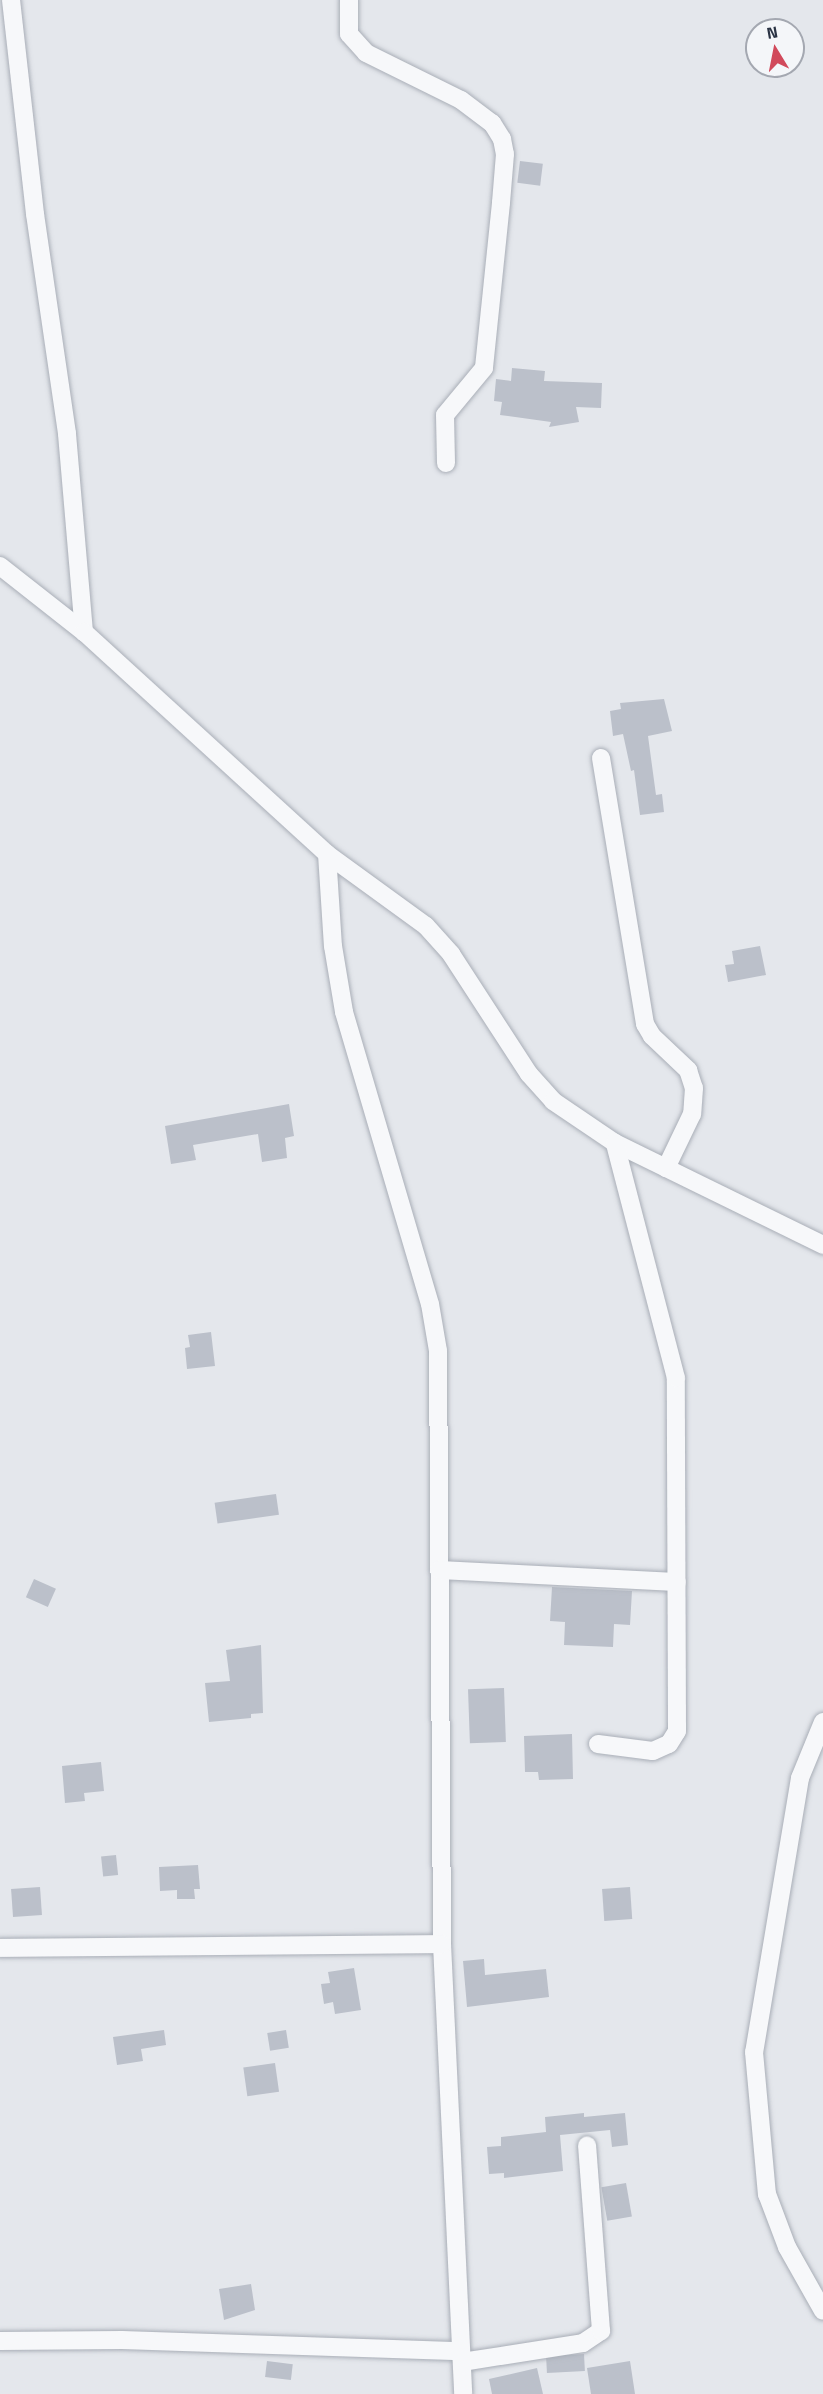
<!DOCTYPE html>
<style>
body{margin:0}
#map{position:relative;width:823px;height:2394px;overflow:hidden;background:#e4e7ec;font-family:"Titillium Web",sans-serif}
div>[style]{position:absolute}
.building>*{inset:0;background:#bbc0ca;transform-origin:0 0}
.roads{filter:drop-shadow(0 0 2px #a9aeb7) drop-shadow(0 0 2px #a9aeb7)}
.street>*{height:18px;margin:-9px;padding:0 9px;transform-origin:9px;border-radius:9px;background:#f7f8fa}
span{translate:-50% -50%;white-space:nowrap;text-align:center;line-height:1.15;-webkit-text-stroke:6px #f4f6f9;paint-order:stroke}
.north{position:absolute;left:745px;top:18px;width:60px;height:60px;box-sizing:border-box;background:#f4f6f9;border:2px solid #a4a8b1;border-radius:50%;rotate:350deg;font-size:16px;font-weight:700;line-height:24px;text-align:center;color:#2b3445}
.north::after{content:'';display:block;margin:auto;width:21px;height:27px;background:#d1495b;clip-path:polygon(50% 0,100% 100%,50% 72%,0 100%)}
</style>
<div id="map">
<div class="building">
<div style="left:520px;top:161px;width:23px;height:22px;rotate:7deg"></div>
<div style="clip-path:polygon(512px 368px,545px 371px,544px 381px,602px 383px,601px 408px,576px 407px,579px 422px,549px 427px,551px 422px,500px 415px,502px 402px,494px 401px,496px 379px,511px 381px)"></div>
<div style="clip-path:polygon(664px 699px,672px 731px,648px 736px,656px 795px,662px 794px,664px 812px,640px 815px,634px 770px,631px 771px,623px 734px,613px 736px,610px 711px,621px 709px,620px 703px)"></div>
<div style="clip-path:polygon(760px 946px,766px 975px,728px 982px,725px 965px,734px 964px,732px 951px)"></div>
<div style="clip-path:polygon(289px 1104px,294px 1136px,285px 1138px,287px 1158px,262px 1162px,258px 1134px,193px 1145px,196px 1160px,171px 1164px,165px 1126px)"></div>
<div style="clip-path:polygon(211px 1332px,215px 1366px,187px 1369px,185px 1348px,190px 1347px,188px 1335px)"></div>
<div style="left:276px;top:1494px;width:21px;height:62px;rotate:82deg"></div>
<div style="left:34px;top:1579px;width:24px;height:20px;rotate:24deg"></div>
<div style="clip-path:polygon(552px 1587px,632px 1591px,630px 1625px,614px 1624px,613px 1647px,564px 1645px,565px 1622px,550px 1621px)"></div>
<div style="clip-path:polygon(261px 1645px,263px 1713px,251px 1714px,251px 1718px,209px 1722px,205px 1683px,230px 1681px,226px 1650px)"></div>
<div style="left:504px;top:1688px;width:54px;height:36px;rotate:88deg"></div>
<div style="clip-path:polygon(572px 1734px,573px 1779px,539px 1780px,538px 1772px,525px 1772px,524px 1736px)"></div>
<div style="clip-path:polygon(101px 1762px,104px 1791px,84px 1793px,85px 1801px,65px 1803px,62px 1766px)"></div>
<div style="left:116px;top:1855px;width:20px;height:15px;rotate:84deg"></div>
<div style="clip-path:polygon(198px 1865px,200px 1889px,194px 1889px,195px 1899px,177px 1899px,177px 1890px,160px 1891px,159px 1867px)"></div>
<div style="left:40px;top:1887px;width:28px;height:29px;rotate:86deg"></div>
<div style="left:630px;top:1887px;width:32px;height:28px;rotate:86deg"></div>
<div style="clip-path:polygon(484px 1959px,485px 1975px,546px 1969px,549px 1997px,467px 2007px,463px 1961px)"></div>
<div style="clip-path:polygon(354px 1968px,361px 2010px,335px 2014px,333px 2002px,324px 2004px,321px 1984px,330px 1983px,328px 1972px)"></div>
<div style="clip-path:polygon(164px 2030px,166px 2045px,141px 2049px,143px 2061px,117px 2065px,113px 2037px)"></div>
<div style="left:286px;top:2030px;width:18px;height:19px;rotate:81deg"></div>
<div style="left:275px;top:2063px;width:29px;height:32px;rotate:82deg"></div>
<div style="clip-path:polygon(584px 2113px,584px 2117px,625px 2113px,628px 2145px,612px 2147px,610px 2130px,560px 2135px,563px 2171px,504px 2178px,504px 2173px,489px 2174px,487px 2147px,501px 2146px,501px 2137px,546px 2132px,545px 2117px)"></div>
<div style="left:626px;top:2183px;width:34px;height:25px;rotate:80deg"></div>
<div style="clip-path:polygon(251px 2284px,255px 2310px,224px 2320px,219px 2289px)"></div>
<div style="left:584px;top:2354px;width:17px;height:38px;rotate:87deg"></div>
<div style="left:267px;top:2361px;width:26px;height:16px;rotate:7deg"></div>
<div style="clip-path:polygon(630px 2361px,635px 2394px,591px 2394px,587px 2368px)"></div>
<div style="clip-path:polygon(537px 2368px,543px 2394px,492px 2394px,489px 2379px)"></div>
</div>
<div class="roads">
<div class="street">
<div style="left:11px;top:0;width:215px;rotate:83.6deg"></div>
<div style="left:35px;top:214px;width:222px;rotate:81.7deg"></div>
<div style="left:67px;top:434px;width:199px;rotate:85.1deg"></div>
<div style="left:349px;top:0;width:34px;rotate:90deg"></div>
<div style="left:349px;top:34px;width:25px;rotate:48deg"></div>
<div style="left:366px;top:53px;width:106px;rotate:26.3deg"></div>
<div style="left:461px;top:100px;width:39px;rotate:37deg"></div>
<div style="left:492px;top:123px;width:19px;rotate:58deg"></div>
<div style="left:502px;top:139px;width:15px;rotate:79deg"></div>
<div style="left:505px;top:154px;width:49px;rotate:94.7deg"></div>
<div style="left:501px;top:203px;width:166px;rotate:95.9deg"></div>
<div style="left:484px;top:368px;width:61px;rotate:129.7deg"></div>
<div style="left:445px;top:415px;width:48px;rotate:88.8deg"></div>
<div style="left:0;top:566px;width:107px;rotate:38.2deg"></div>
<div style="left:84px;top:632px;width:329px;rotate:42.4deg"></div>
<div style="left:327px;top:854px;width:122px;rotate:36deg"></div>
<div style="left:426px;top:926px;width:38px;rotate:48deg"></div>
<div style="left:451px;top:954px;width:143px;rotate:57deg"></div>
<div style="left:529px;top:1074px;width:36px;rotate:48deg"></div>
<div style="left:553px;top:1101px;width:75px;rotate:34.1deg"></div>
<div style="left:615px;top:1143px;width:232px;rotate:26.1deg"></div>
<div style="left:601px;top:758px;width:270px;rotate:80.6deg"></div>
<div style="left:645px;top:1024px;width:14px;rotate:60deg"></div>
<div style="left:652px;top:1036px;width:50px;rotate:43.4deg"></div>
<div style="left:688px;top:1070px;width:19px;rotate:72deg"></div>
<div style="left:694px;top:1088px;width:26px;rotate:94deg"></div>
<div style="left:692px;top:1114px;width:60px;rotate:115.7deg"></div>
<div style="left:327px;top:854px;width:92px;rotate:86.3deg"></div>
<div style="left:333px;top:946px;width:67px;rotate:80.5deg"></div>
<div style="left:344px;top:1012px;width:304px;rotate:73.6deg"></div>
<div style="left:430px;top:1304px;width:48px;rotate:80.3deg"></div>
<div style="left:438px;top:1351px;width:593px;rotate:89.61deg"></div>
<div style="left:442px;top:1944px;width:450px;rotate:87.3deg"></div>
<div style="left:439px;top:1570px;width:238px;rotate:2.9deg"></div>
<div style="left:823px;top:1722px;width:61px;rotate:112.3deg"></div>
<div style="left:800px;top:1778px;width:278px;rotate:99.5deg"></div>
<div style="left:754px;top:2052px;width:143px;rotate:84.8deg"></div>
<div style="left:767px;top:2194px;width:57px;rotate:69.3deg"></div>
<div style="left:787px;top:2247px;width:73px;rotate:60.6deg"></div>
<div style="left:598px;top:1744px;width:55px;rotate:7.3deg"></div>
<div style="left:653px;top:1751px;width:17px;rotate:-24deg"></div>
<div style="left:669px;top:1744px;width:15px;rotate:-58deg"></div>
<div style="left:677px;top:1731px;width:353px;rotate:-90.2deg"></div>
<div style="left:676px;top:1378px;width:243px;rotate:-104.6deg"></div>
<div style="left:0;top:1948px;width:442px;rotate:-0.5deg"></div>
<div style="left:0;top:2341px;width:122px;rotate:-0.5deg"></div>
<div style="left:122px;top:2340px;width:339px;rotate:1.9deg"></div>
<div style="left:462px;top:2362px;width:122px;rotate:-8.9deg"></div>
<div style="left:583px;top:2343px;width:22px;rotate:-34deg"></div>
<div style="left:601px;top:2331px;width:186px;rotate:-94.3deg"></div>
</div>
</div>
<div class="north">N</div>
</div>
